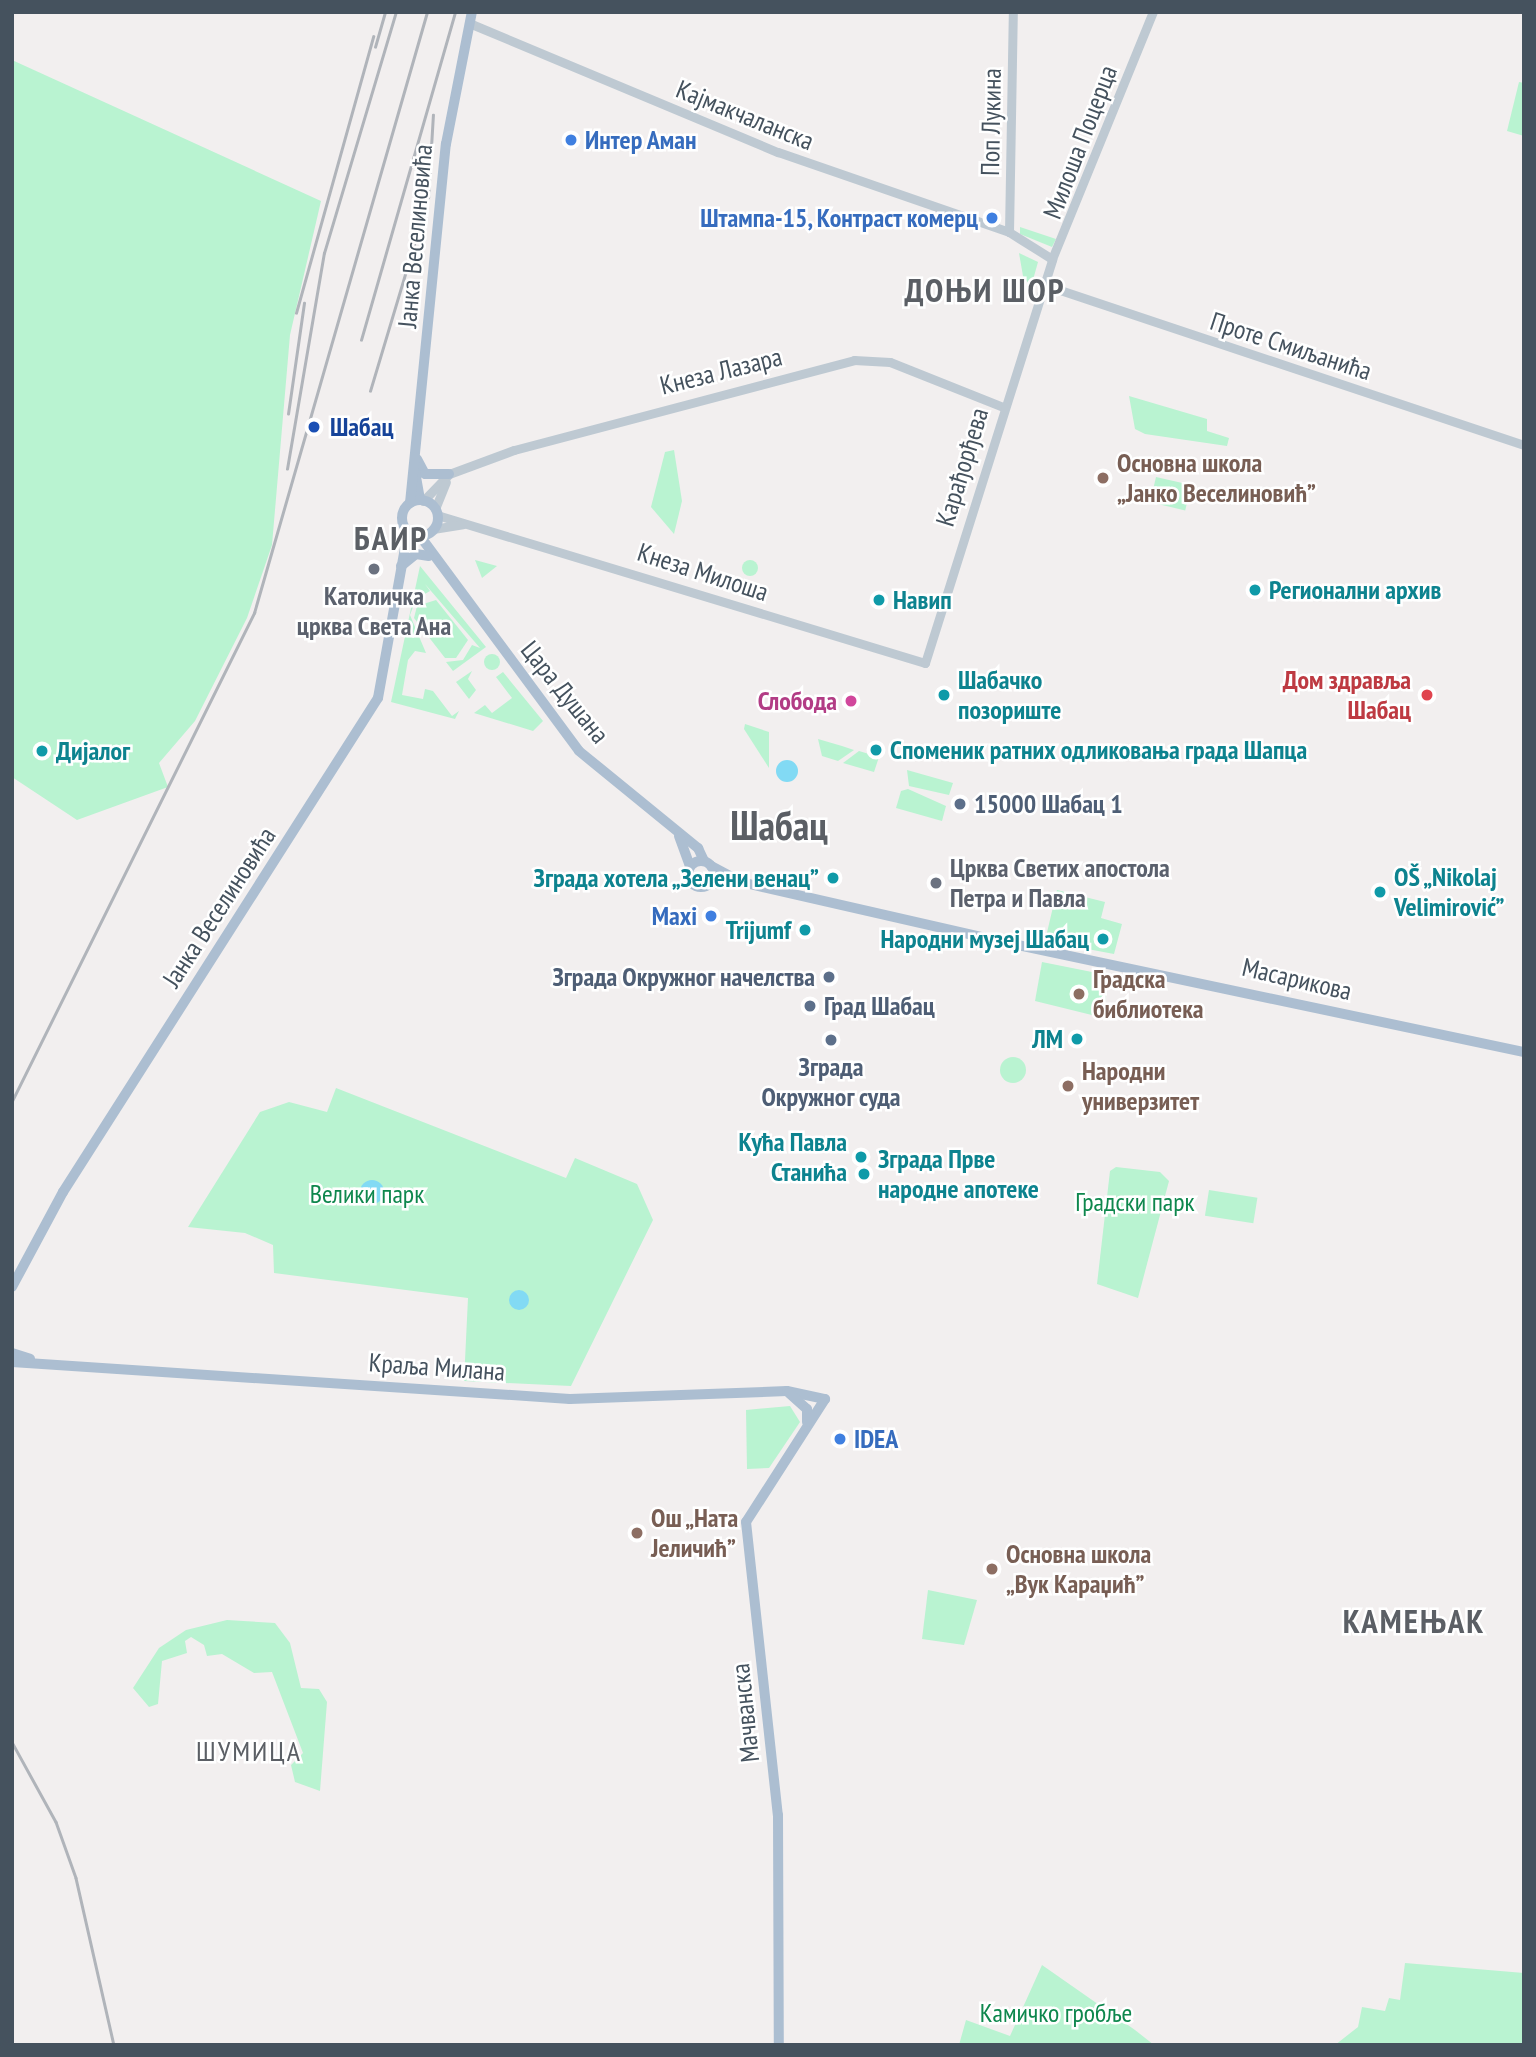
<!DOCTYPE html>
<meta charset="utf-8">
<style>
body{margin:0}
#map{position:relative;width:1536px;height:2057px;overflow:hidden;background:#f2efef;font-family:"PT Sans Narrow",sans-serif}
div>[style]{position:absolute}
.green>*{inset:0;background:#b9f3d1;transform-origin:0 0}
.round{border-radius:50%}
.water>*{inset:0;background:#82daf4}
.minor>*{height:9px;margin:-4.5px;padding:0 4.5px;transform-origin:4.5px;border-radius:4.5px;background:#bec9d2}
.major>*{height:10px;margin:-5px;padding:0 5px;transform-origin:5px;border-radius:5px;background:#acbed1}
.major>.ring{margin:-5px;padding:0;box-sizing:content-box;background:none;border:10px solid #acbed1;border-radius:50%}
.rail>*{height:2.5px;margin:-1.25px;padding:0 1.25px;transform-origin:1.25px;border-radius:1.25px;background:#b0b4ba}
.dots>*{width:19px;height:19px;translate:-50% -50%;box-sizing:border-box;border:4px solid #fff;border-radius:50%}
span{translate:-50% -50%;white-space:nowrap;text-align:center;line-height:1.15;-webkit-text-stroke:5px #fff;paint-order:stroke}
.street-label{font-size:26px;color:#45525e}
.shop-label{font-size:26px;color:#366cbe;font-weight:700}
.left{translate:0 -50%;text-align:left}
.right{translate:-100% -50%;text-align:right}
.transit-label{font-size:26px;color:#164399;font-weight:700}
.education-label{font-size:26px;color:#785e54;font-weight:700}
.culture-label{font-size:26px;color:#0d838f;font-weight:700}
.worship-label{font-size:26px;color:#5b616d;font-weight:700}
.health-label{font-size:26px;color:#be3a42;font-weight:700}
.hotel-label{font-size:26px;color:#b23c85;font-weight:700}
.service-label{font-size:26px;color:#4e5e75;font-weight:700}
.park-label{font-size:26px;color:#0e874d}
.neighbourhood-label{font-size:28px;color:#5b5f65;letter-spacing:2px}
.district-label{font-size:33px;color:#5b5f65;font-weight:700;letter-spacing:2px}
.town-label{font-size:40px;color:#5b5f65;font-weight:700}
.frame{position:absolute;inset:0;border:14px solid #45525e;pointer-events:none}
</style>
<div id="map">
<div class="green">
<div style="clip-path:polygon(12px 60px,321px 201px,290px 335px,272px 545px,247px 618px,195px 721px,159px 763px,168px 787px,77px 820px,12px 777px)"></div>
<div style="clip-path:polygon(1519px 82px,1524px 83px,1524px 136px,1507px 131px)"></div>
<div style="clip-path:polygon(1020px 227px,1056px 239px,1052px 247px,1020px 234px)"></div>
<div style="clip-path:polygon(1019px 253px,1038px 262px,1031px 287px,1023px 276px)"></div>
<div style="clip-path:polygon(1129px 396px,1207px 419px,1207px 431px,1229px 438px,1227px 446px,1145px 434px,1135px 429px)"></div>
<div style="clip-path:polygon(674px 450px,682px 501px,674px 534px,651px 507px,665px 452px)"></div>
<div style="left:1156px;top:477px;width:36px;height:26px;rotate:13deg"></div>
<div class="round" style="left:742px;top:560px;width:16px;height:16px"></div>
<div style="clip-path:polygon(475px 560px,497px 566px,482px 578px)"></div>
<div style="clip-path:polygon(420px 566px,486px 647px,453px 671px,446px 662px,463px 660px,472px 645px,480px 648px,425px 584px,430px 591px,416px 599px,410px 615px,426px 653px,415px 651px,408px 660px,402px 695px,423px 699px,425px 689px,433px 691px,452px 716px,459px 711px,455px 719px,391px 702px)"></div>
<div style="clip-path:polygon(436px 600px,468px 640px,456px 658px,445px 658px,414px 618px,417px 606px)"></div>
<div class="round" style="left:484px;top:654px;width:16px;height:16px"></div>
<div style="clip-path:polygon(472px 671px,468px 679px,476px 690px,469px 699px,456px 682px)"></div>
<div style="clip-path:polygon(503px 672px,543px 721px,533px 731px,474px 713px,485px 705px,492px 713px,512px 698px,496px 677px)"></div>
<div style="clip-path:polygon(745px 724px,769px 732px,769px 768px,744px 729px)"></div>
<div style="clip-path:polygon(818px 739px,842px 746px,854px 750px,838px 761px,822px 756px)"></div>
<div style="clip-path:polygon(859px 751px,879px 757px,874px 772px,843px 763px)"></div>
<div style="clip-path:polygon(907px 770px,953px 783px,949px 795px,909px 786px)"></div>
<div style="clip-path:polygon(908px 789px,946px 806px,942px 821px,896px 808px,901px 791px)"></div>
<div style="clip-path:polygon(1057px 890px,1105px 902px,1101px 918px,1122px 924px,1114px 954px,1045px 941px)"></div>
<div style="clip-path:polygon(1042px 962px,1107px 975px,1104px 1018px,1035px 1001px)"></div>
<div class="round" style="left:1000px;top:1057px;width:26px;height:26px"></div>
<div style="clip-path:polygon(336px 1088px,566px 1178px,575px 1158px,637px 1184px,653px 1220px,571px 1386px,464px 1381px,468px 1298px,274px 1273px,273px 1245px,245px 1233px,188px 1227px,260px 1112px,289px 1102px,327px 1112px)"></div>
<div style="clip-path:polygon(1116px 1167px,1160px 1172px,1169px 1181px,1138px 1298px,1097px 1284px,1110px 1171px)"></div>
<div style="left:1209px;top:1190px;width:49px;height:26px;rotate:9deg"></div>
<div style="clip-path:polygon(790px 1406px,800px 1422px,769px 1468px,747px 1469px,746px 1410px)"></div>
<div style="clip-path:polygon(928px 1590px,977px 1600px,964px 1645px,922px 1639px)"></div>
<div style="clip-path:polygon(227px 1620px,275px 1623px,290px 1643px,301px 1688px,319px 1689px,327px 1702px,320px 1791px,295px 1782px,291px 1765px,303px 1753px,272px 1672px,254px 1673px,222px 1654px,207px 1656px,204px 1645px,191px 1637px,185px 1641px,187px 1653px,162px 1661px,158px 1704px,149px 1707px,133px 1688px,159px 1648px,186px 1630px)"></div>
<div style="clip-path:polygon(1405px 1963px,1524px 1973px,1524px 2045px,1335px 2045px,1358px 2027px,1362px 2007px,1385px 2011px,1389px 1998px,1400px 2000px)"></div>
<div style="clip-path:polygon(1042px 1965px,1135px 2030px,1154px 2045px,959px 2045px,966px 2020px,1010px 2036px)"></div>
</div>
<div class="water">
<div class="round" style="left:776px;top:760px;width:22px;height:22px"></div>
<div class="round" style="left:360px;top:1180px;width:24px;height:24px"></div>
<div class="round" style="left:509px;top:1290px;width:20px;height:20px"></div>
</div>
<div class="minor">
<div style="left:469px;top:23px;width:335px;rotate:22.7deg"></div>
<div style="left:778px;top:152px;width:244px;rotate:19.1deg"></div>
<div style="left:1009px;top:232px;width:51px;rotate:32.1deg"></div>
<div style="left:1009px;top:232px;width:220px;rotate:-89deg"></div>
<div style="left:1045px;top:285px;width:505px;rotate:18.47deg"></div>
<div style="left:423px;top:501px;width:37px;rotate:-46deg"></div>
<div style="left:449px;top:474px;width:69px;rotate:-20.3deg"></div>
<div style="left:514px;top:450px;width:352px;rotate:-14.8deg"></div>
<div style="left:854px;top:360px;width:36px;rotate:3deg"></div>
<div style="left:890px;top:362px;width:122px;rotate:21.7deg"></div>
<div style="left:435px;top:509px;width:29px;rotate:-68deg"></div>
<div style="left:437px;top:515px;width:510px;rotate:16.87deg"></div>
<div style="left:925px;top:663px;width:423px;rotate:-72.5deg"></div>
<div style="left:1052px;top:259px;width:267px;rotate:-67.8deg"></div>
<div style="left:433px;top:529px;width:30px;rotate:-9deg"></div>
</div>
<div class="major">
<div style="left:417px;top:459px;width:17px;rotate:62deg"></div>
<div style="left:425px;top:474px;width:24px"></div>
<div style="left:415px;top:471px;width:29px;rotate:80deg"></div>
<div class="ring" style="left:402px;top:500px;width:26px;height:26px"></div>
<div style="left:410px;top:503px;width:361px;rotate:-84.3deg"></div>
<div style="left:446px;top:144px;width:135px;rotate:-78.9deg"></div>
<div style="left:420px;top:536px;width:267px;rotate:53.5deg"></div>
<div style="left:579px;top:751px;width:154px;rotate:39.2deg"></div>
<div style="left:698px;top:848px;width:14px;rotate:65deg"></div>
<div style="left:401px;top:566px;width:19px;rotate:-39deg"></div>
<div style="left:416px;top:554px;width:13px;rotate:9deg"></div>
<div style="left:679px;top:836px;width:32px;rotate:70deg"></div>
<div class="ring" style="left:688px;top:861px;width:16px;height:16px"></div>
<div style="left:711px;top:866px;width:34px;rotate:28deg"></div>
<div style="left:741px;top:882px;width:254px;rotate:12.9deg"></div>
<div style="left:989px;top:939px;width:547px;rotate:11.93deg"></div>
<div style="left:710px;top:884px;width:31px;rotate:-4deg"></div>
<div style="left:12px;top:1287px;width:108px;rotate:-61.8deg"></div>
<div style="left:63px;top:1192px;width:586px;rotate:-57.48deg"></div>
<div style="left:378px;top:698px;width:170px;rotate:-79.8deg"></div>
<div style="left:12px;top:1353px;width:19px;rotate:18deg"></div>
<div style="left:12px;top:1362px;width:559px;rotate:3.79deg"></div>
<div style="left:570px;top:1399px;width:217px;rotate:-2.1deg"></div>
<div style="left:787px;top:1391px;width:39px;rotate:12deg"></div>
<div style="left:825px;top:1399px;width:146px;rotate:122.7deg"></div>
<div style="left:746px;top:1522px;width:295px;rotate:83.8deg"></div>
<div style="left:778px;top:1815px;width:230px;rotate:89.8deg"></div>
<div style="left:789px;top:1393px;width:24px;rotate:42deg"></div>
<div style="left:807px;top:1409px;width:13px;rotate:90deg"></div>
</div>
<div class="rail">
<div style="left:375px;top:47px;width:36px;rotate:-74deg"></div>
<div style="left:296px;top:313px;width:287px;rotate:-74.4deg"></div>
<div style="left:361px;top:340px;width:341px;rotate:-74deg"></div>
<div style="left:370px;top:391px;width:202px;rotate:-73.3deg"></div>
<div style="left:428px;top:198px;width:83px;rotate:-86.6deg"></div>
<div style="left:288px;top:414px;width:112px;rotate:-81.8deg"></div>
<div style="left:287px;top:469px;width:219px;rotate:-80.3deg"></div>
<div style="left:324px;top:253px;width:252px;rotate:-73.4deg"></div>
<div style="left:12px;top:1101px;width:545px;rotate:-63.62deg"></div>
<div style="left:254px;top:613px;width:625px;rotate:-73.94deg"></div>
<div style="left:12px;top:1742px;width:91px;rotate:61.2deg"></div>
<div style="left:56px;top:1822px;width:59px;rotate:70.3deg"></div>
<div style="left:76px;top:1878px;width:171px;rotate:77.2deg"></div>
</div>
<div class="dots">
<div style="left:571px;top:140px;background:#3f7fe0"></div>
<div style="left:992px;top:218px;background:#3f7fe0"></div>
<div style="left:314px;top:427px;background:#1a4fb4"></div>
<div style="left:1103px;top:478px;background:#8d6e63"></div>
<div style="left:374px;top:569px;background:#6b7280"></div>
<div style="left:1255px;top:590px;background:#0f9aa8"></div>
<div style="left:879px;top:600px;background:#0f9aa8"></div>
<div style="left:944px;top:695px;background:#0f9aa8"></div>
<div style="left:1427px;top:695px;background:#e0444e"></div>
<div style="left:851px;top:701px;background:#d1479c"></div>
<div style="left:876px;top:750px;background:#0f9aa8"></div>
<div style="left:42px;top:751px;background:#0f9aa8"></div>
<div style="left:960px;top:804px;background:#5c6f8a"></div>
<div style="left:833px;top:878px;background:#0f9aa8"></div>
<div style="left:936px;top:883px;background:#6b7280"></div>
<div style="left:1380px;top:892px;background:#0f9aa8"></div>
<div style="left:711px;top:916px;background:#3f7fe0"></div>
<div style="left:805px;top:930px;background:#0f9aa8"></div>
<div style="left:1103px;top:939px;background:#0f9aa8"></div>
<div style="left:829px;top:977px;background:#5c6f8a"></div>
<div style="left:1079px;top:994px;background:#8d6e63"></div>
<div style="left:810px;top:1006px;background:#5c6f8a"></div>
<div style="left:1077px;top:1039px;background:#0f9aa8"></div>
<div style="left:831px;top:1040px;background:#5c6f8a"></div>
<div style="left:1068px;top:1086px;background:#8d6e63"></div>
<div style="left:861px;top:1157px;background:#0f9aa8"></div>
<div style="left:864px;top:1174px;background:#0f9aa8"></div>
<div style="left:840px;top:1439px;background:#3f7fe0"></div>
<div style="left:637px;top:1533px;background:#8d6e63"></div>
<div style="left:992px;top:1569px;background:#8d6e63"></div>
</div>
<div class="street-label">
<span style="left:745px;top:115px;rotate:22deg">Кајмакчаланска</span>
<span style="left:991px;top:122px;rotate:-89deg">Поп Лукина</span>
<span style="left:1080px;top:142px;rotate:-69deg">Милоша Поцерца</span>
<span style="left:415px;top:236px;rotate:-85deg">Јанка Веселиновића</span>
<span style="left:1291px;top:346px;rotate:18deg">Проте Смиљанића</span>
<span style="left:721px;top:371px;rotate:-14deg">Кнеза Лазара</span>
<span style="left:962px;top:467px;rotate:-73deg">Карађорђева</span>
<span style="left:703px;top:572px;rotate:18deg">Кнеза Милоша</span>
<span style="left:565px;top:692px;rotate:51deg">Цара Душана</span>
<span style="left:219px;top:907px;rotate:-57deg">Јанка Веселиновића</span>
<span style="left:1297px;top:979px;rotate:13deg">Масарикова</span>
<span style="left:437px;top:1367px;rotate:4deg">Краља Милана</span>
<span style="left:745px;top:1713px;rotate:-96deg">Мачванска</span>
</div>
<div class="shop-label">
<span class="left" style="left:585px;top:140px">Интер Аман</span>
<span class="right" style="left:978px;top:218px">Штампа-15, Контраст комерц</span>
<span class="right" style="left:697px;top:916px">Maxi</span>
<span class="left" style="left:854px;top:1439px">IDEA</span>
</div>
<div class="transit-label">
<span class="left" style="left:330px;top:427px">Шабац</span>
</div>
<div class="education-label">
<span class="left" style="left:1117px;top:478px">Основна школа<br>„Јанко Веселиновић”</span>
<span class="left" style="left:1093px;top:994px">Градска<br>библиотека</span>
<span class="left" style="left:1082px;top:1086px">Народни<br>универзитет</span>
<span class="left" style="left:651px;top:1533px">Ош „Ната<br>Јеличић”</span>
<span class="left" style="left:1006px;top:1569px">Основна школа<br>„Вук Караџић”</span>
</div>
<div class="culture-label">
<span class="left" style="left:1269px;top:590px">Регионални архив</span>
<span class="left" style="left:893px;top:600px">Навип</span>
<span class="left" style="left:958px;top:695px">Шабачко<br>позориште</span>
<span class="left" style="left:890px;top:750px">Споменик ратних одликовања града Шапца</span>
<span class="left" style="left:56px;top:751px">Дијалог</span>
<span class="left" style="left:1394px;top:892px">OŠ „Nikolaj<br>Velimirović”</span>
<span class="right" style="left:819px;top:878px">Зграда хотела „Зелени венац”</span>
<span class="right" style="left:791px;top:930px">Trijumf</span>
<span class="right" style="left:1089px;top:939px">Народни музеј Шабац</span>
<span class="right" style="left:1063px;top:1039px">ЛМ</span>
<span class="right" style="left:847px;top:1157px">Кућа Павла<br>Станића</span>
<span class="left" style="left:878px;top:1174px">Зграда Прве<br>народне апотеке</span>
</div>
<div class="worship-label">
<span style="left:374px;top:611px">Католичка<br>црква Света Ана</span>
<span class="left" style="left:950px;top:883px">Црква Светих апостола<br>Петра и Павла</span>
</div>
<div class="health-label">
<span class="right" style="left:1411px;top:695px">Дом здравља<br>Шабац</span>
</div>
<div class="hotel-label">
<span class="right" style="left:837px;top:701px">Слобода</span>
</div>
<div class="service-label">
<span class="left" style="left:974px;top:804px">15000 Шабац 1</span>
<span class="right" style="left:815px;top:977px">Зграда Окружног начелства</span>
<span class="left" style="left:824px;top:1006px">Град Шабац</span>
<span style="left:831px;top:1082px">Зграда<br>Окружног суда</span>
</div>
<div class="park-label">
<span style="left:367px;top:1194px">Велики парк</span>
<span style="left:1135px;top:1202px">Градски парк</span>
<span style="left:1056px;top:2013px">Камичко гробље</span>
</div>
<div class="neighbourhood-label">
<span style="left:249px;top:1751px">ШУМИЦА</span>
</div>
<div class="district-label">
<span style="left:985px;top:290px">ДОЊИ ШОР</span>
<span style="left:391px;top:538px">БАИР</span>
<span style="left:1414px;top:1621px">КАМЕЊАК</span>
</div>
<div class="town-label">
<span style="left:779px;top:825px">Шабац</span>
</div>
<div class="frame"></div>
</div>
